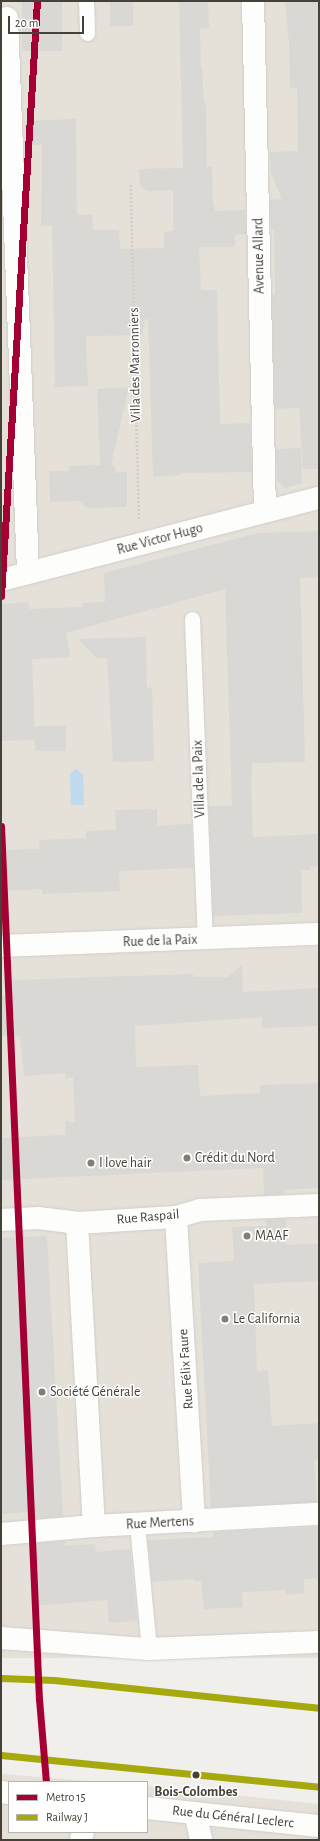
<!DOCTYPE html>
<meta charset="utf-8">
<style>
body{margin:0}
#map{position:relative;width:320px;height:1841px;overflow:hidden;background:#f1efeb;font-family:"Alegreya Sans",sans-serif}
div>[style]{position:absolute}
.residential>*{inset:0;background:#e5e1d9;transform-origin:0 0}
.water>*{inset:0;background:#bfdaec}
.building>*{inset:0;background:#dad8d4;transform-origin:0 0}
.path>*{height:2.5px;margin-top:-1.25px;transform-origin:0;background:repeating-linear-gradient(90deg,#d1cfca 0 2px,transparent 0 4px)}
.roads{filter:drop-shadow(0 0 1px #cfcdc9) drop-shadow(0 0 1px #cfcdc9)}
.service>*{height:15px;margin:-7.5px;padding:0 7.5px;transform-origin:7.5px;border-radius:7.5px;background:#fdfdfc}
.pedestrian>*{height:22px;margin:-11px;padding:0 11px;transform-origin:11px;border-radius:11px;background:#fdfdfc}
.minor>*{height:22px;margin:-11px;padding:0 11px;transform-origin:11px;border-radius:11px;background:#fdfdfc}
.tertiary>*{height:22px;margin:-11px;padding:0 11px;transform-origin:11px;border-radius:11px;background:#fdfdfc}
.rail-1>*{height:7px;margin:-3.5px;padding:0 3.5px;transform-origin:3.5px;border-radius:3.5px;background:#a6a90e}
.metro-1>*{height:7px;margin:-3.5px;padding:0 3.5px;transform-origin:3.5px;border-radius:3.5px;background:#a50034}
.dots>*{width:11px;height:11px;translate:-50% -50%;box-sizing:border-box;border:2px solid #fff;border-radius:50%}
span{translate:-50% -50%;white-space:nowrap;text-align:center;line-height:1.15;-webkit-text-stroke:3px #fff;paint-order:stroke}
.street-label{font-size:14px;color:#464137}
.poi-label{font-size:14px;color:#464137}
.left{translate:0 -50%;text-align:left}
.stop-label{font-size:14px;color:#464137;font-weight:700}
.frame{position:absolute;inset:0;border:2px solid #464137;pointer-events:none}
.legend{position:absolute;left:8px;top:1781px;width:140px;height:52px;box-sizing:border-box;background:#fff;border:1px solid #b5b3af;margin:0;padding:5px 7px;list-style:none;font-size:12px;color:#464137}
.legend li{display:flex;align-items:center;gap:8px;height:20px}
.legend b{width:20px;border:1px solid #b5b3af}
.scale{position:absolute;left:8px;top:16px;width:76px;height:18px;box-sizing:border-box;border:2px solid #464137;border-top:0;padding-left:5px;font-size:12px;line-height:14px;white-space:nowrap;color:#464137;-webkit-text-stroke:3px #fff;paint-order:stroke}
</style>
<div id="map">
<div class="residential">
<div style="left:1px;top:1px;width:318px;height:1657px"></div>
<div style="clip-path:polygon(1px 1774px,101px 1782px,9px 1782px,9px 1832px,147px 1832px,147px 1786px,319px 1804px,319px 1840px,1px 1840px)"></div>
</div>
<div class="water">
<div style="clip-path:polygon(75px 769px,78px 770px,80px 773px,83px 773px,84px 805px,71px 805px,70px 774px)"></div>
</div>
<div class="building">
<div style="left:22px;top:1px;width:40px;height:50px"></div>
<div style="left:110px;top:1px;width:23px;height:25px"></div>
<div style="clip-path:polygon(179px 1px,208px 1px,209px 28px,200px 29px,201px 68px,202px 68px,204px 102px,206px 102px,207px 167px,212px 167px,213px 206px,215px 206px,215px 211px,245px 210px,246px 234px,235px 235px,235px 247px,199px 247px,201px 290px,217px 290px,220px 424px,250px 423px,252px 472px,180px 473px,180px 475px,153px 477px,148px 319px,145px 319px,142px 335px,86px 336px,88px 386px,55px 387px,52px 225px,41px 226px,42px 145px,26px 145px,25px 121px,76px 119px,77px 215px,92px 215px,93px 230px,119px 230px,120px 249px,164px 248px,164px 232px,173px 231px,173px 190px,147px 191px,140px 186px,139px 169px,183px 168px)"></div>
<div style="clip-path:polygon(285px 1px,319px 1px,319px 469px,303px 469px,299px 408px,275px 409px,272px 295px,275px 295px,274px 230px,271px 230px,270px 200px,282px 199px,271px 173px,270px 152px,298px 151px,297px 88px,290px 88px,289px 44px)"></div>
<div style="clip-path:polygon(129px 387px,111px 465px,115px 465px,115px 473px,127px 472px,127px 507px,88px 508px,79px 501px,50px 502px,49px 471px,69px 471px,69px 466px,100px 465px,97px 389px)"></div>
<div style="clip-path:polygon(301px 448px,302px 483px,285px 488px,277px 480px,276px 449px)"></div>
<div style="clip-path:polygon(319px 531px,319px 577px,300px 578px,305px 762px,252px 763px,252px 779px,251px 778px,253px 837px,319px 834px,319px 866px,310px 867px,310px 870px,301px 870px,302px 913px,213px 916px,209px 806px,232px 806px,225px 589px,66px 633px,70px 657px,32px 659px,35px 740px,1px 741px,1px 604px,29px 602px,29px 609px,83px 607px,82px 603px,105px 602px,104px 573px,258px 533px)"></div>
<div style="clip-path:polygon(146px 637px,147px 688px,152px 687px,154px 761px,113px 762px,107px 658px,97px 658px,78px 639px)"></div>
<div style="left:35px;top:726px;width:31px;height:25px"></div>
<div style="clip-path:polygon(157px 809px,157px 826px,191px 824px,193px 868px,119px 871px,120px 891px,42px 894px,42px 889px,1px 891px,1px 850px,40px 849px,39px 840px,86px 838px,86px 831px,116px 830px,115px 810px)"></div>
<div style="clip-path:polygon(242px 965px,243px 992px,319px 988px,319px 1026px,262px 1028px,262px 1017px,135px 1026px,136px 1067px,198px 1065px,200px 1096px,260px 1093px,260px 1085px,319px 1083px,319px 1188px,284px 1190px,284px 1194px,264px 1195px,263px 1168px,1px 1180px,1px 1138px,65px 1135px,65px 1121px,75px 1123px,73px 1077px,65px 1079px,65px 1073px,24px 1076px,20px 1036px,1px 1036px,1px 996px,12px 996px,12px 980px,193px 974px,193px 977px,228px 977px)"></div>
<div style="clip-path:polygon(286px 1219px,287px 1245px,319px 1243px,319px 1281px,254px 1284px,257px 1371px,268px 1370px,272px 1426px,319px 1423px,319px 1460px,314px 1461px,317px 1502px,211px 1507px,198px 1263px,234px 1261px,232px 1227px,266px 1226px,265px 1220px)"></div>
<div style="clip-path:polygon(47px 1236px,63px 1516px,27px 1519px,27px 1512px,1px 1514px,1px 1238px)"></div>
<div style="clip-path:polygon(318px 1527px,319px 1578px,304px 1579px,304px 1593px,286px 1595px,285px 1590px,242px 1592px,243px 1607px,204px 1609px,201px 1581px,194px 1581px,193px 1579px,152px 1582px,148px 1540px,213px 1537px,213px 1532px)"></div>
<div style="clip-path:polygon(65px 1541px,65px 1546px,95px 1544px,96px 1552px,130px 1549px,137px 1621px,109px 1623px,107px 1600px,32px 1606px,29px 1544px)"></div>
</div>
<div class="path">
<div style="left:131px;top:185px;width:336px;rotate:88.6deg"></div>
</div>
<div class="roads">
<div class="service">
<div style="left:86px;top:1px;width:32px;rotate:88deg"></div>
<div style="left:192px;top:619px;width:320px;rotate:87.7deg"></div>
<div style="left:137px;top:1524px;width:126px;rotate:84.5deg"></div>
</div>
<div class="pedestrian">
<div style="left:1px;top:1638px;width:148px;rotate:4.3deg"></div>
<div style="left:149px;top:1649px;width:170px;rotate:-2.4deg"></div>
</div>
<div class="minor">
<div style="left:253px;top:1px;width:510px;rotate:88.65deg"></div>
<div style="left:7px;top:18px;width:555px;rotate:87.83deg"></div>
<div style="left:1px;top:580px;width:328px;rotate:-14.5deg"></div>
<div style="left:1px;top:946px;width:318px;rotate:-2.2deg"></div>
<div style="left:176px;top:1217px;width:305px;rotate:86.6deg"></div>
<div style="left:1px;top:1220px;width:37px;rotate:-3deg"></div>
<div style="left:38px;top:1218px;width:39px;rotate:7deg"></div>
<div style="left:77px;top:1223px;width:99px;rotate:-3.5deg"></div>
<div style="left:176px;top:1217px;width:25px;rotate:-16deg"></div>
<div style="left:200px;top:1210px;width:119px;rotate:-2.4deg"></div>
<div style="left:77px;top:1223px;width:303px;rotate:86.8deg"></div>
<div style="left:1px;top:1534px;width:93px;rotate:-4.9deg"></div>
<div style="left:94px;top:1526px;width:225px;rotate:-3.1deg"></div>
<div style="left:195px;top:1813px;width:28px;rotate:77deg"></div>
<div style="left:81px;top:1840px;width:8px;rotate:-76deg"></div>
</div>
<div class="tertiary">
<div style="left:1px;top:1792px;width:8px;rotate:7deg"></div>
<div style="left:147px;top:1808px;width:173px;rotate:6deg"></div>
</div>
</div>
<div class="rail-1">
<div style="left:1px;top:1678px;width:53px;rotate:2.2deg"></div>
<div style="left:54px;top:1680px;width:266px;rotate:6deg"></div>
<div style="left:1px;top:1755px;width:320px;rotate:5.7deg"></div>
</div>
<div class="metro-1">
<div style="left:1px;top:596px;width:596px;rotate:-86.54deg"></div>
<div style="left:1px;top:826px;width:874px;rotate:87.51deg"></div>
<div style="left:39px;top:1699px;width:83px;rotate:85.2deg"></div>
</div>
<div class="dots">
<div style="left:187px;top:1158px;background:#827e76"></div>
<div style="left:91px;top:1163px;background:#827e76"></div>
<div style="left:247px;top:1236px;background:#827e76"></div>
<div style="left:225px;top:1319px;background:#827e76"></div>
<div style="left:42px;top:1392px;background:#827e76"></div>
<div style="left:196px;top:1775px;background:#464137"></div>
</div>
<div class="street-label">
<span style="left:259px;top:256px;rotate:-91deg">Avenue Allard</span>
<span style="left:135px;top:365px;rotate:-91deg">Villa des Marronniers</span>
<span style="left:160px;top:539px;rotate:-15deg">Rue Victor Hugo</span>
<span style="left:199px;top:779px;rotate:-92deg">Villa de la Paix</span>
<span style="left:160px;top:941px;rotate:-2deg">Rue de la Paix</span>
<span style="left:148px;top:1217px;rotate:-5deg">Rue Raspail</span>
<span style="left:186px;top:1369px;rotate:-94deg">Rue Félix Faure</span>
<span style="left:160px;top:1523px;rotate:-3deg">Rue Mertens</span>
<span style="left:233px;top:1817px;rotate:6deg">Rue du Général Leclerc</span>
</div>
<div class="poi-label">
<span class="left" style="left:195px;top:1158px">Crédit du Nord</span>
<span class="left" style="left:99px;top:1163px">I love hair</span>
<span class="left" style="left:255px;top:1236px">MAAF</span>
<span class="left" style="left:233px;top:1319px">Le California</span>
<span class="left" style="left:50px;top:1392px">Société Générale</span>
</div>
<div class="stop-label">
<span style="left:196px;top:1792px">Bois-Colombes</span>
</div>
<div class="frame"></div>
<ul class="legend">
<li><b style="height:5px;background:#a50034"></b>Metro 15</li>
<li><b style="height:5px;background:#a6a90e"></b>Railway J</li>
</ul>
<div class="scale">20 m</div>
</div>
